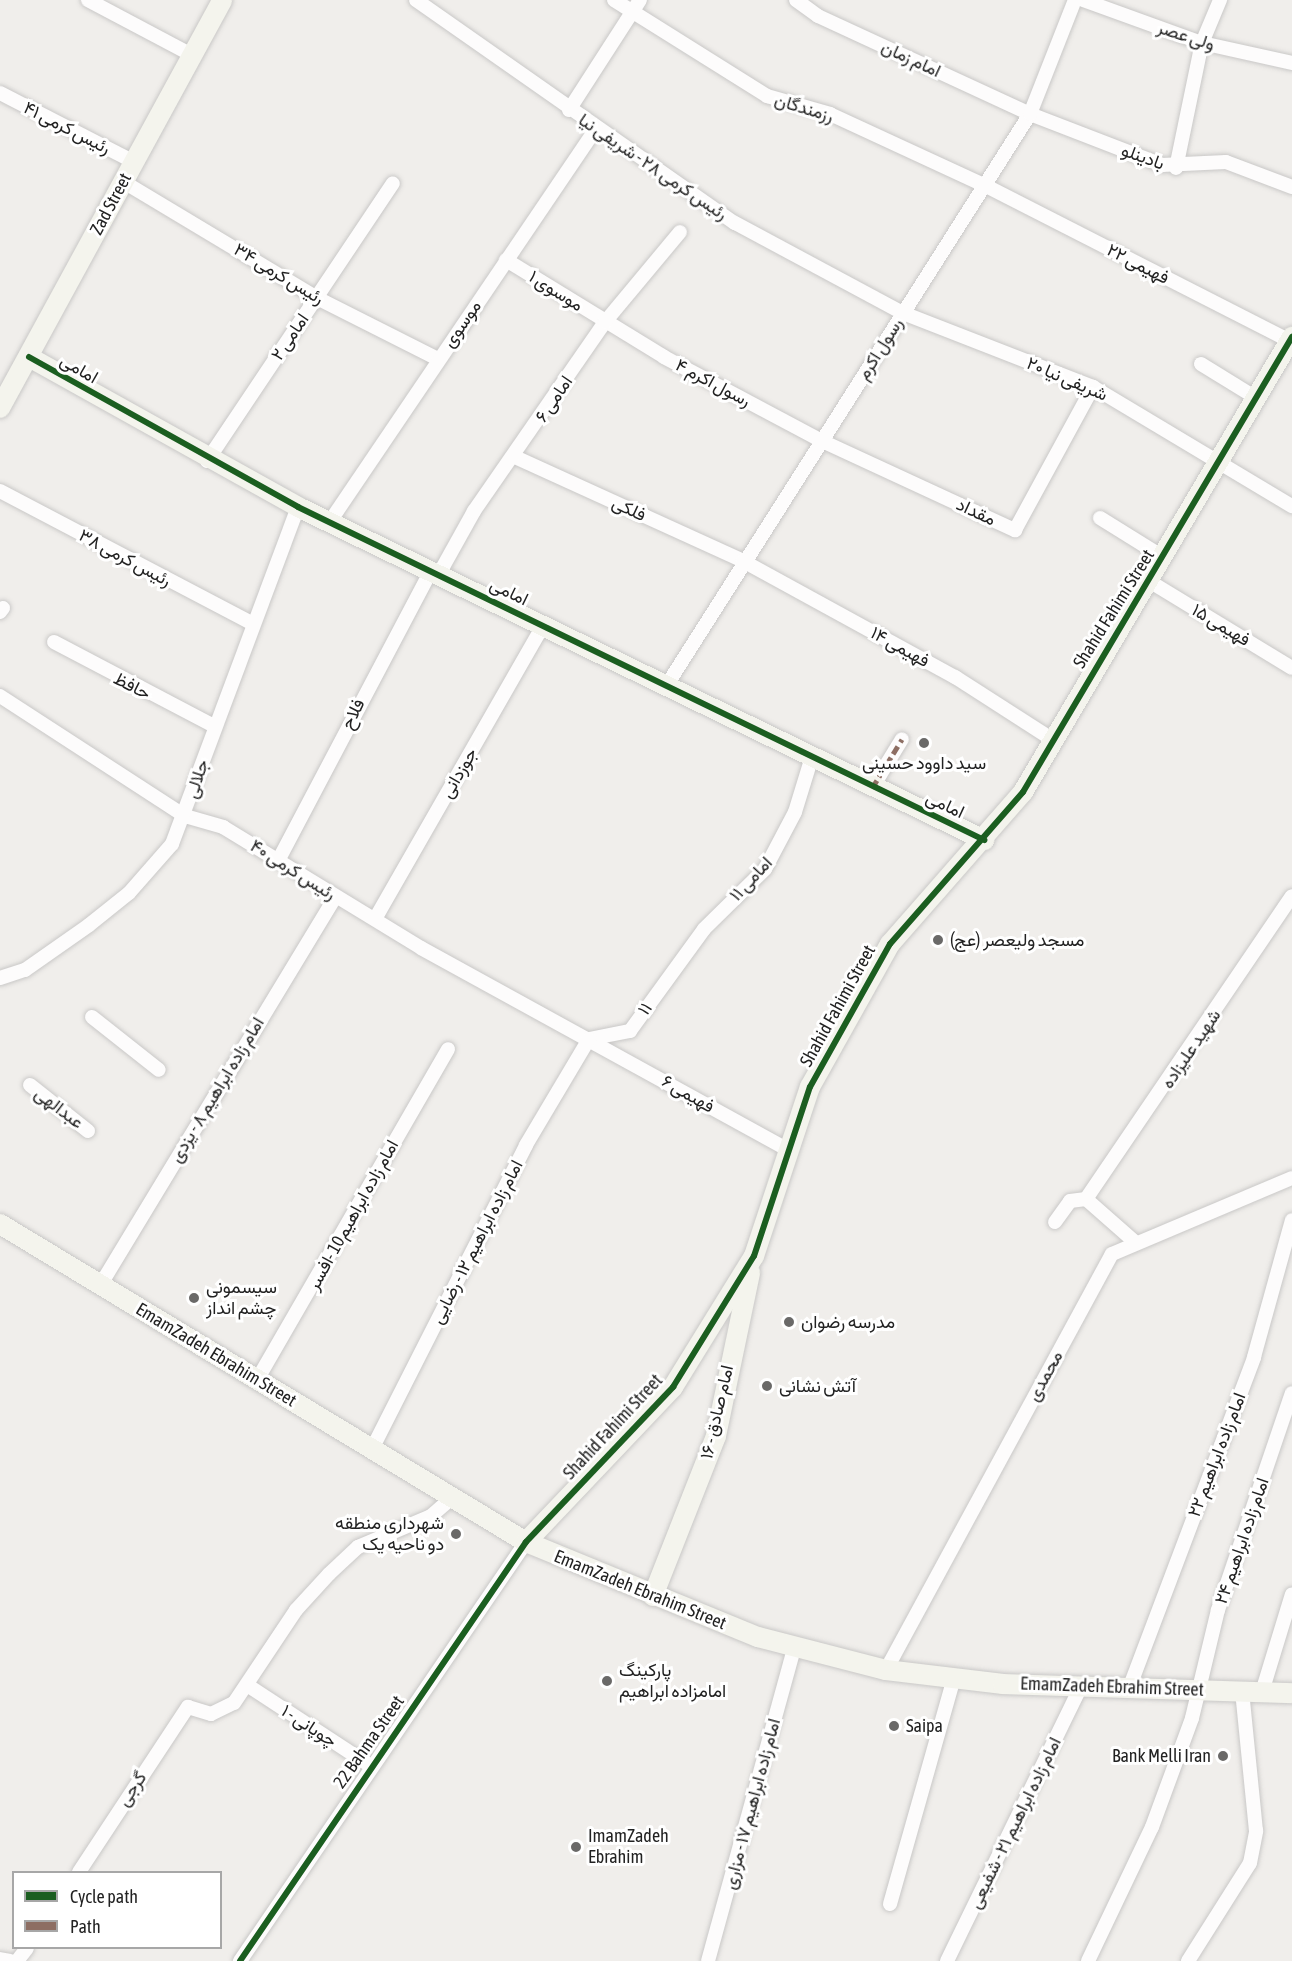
<!DOCTYPE html>
<meta charset="utf-8">
<style>
body{margin:0}
#map{position:relative;width:1292px;height:1961px;overflow:hidden;background:#f0eeeb;font-family:"Asap Condensed",Vazirmatn,sans-serif}
div>[style]{position:absolute}
.roads{filter:drop-shadow(0 0 2px #c9c8c7) drop-shadow(0 0 2px #c9c8c7)}
.street>*{height:14px;margin:-7px;padding:0 7px;transform-origin:7px;border-radius:7px;background:#fdfcfc}
.secondary>*{height:20px;margin:-10px;padding:0 10px;transform-origin:10px;border-radius:10px;background:#f4f4ed}
.quiet>*{height:4.5px;margin-top:-2.25px;transform-origin:0;background:repeating-linear-gradient(90deg,#8d6e63 0 9px,transparent 0 13.5px)}
.cycleway>*{height:6px;margin:-3px;padding:0 3px;transform-origin:3px;border-radius:3px;background:#1b5e20}
.dots>*{width:16px;height:16px;translate:-50% -50%;box-sizing:border-box;border:3px solid #fff;border-radius:50%}
span{translate:-50% -50%;white-space:nowrap;text-align:center;line-height:1.15;-webkit-text-stroke:6px #fff;paint-order:stroke}
.street-label{font-size:18px;color:#222}
.poi-label{font-size:18px;color:#222}
.left{translate:0 -50%;text-align:left}
.right{translate:-100% -50%;text-align:right}
.legend{position:absolute;left:12px;top:1871px;width:210px;height:78px;box-sizing:border-box;background:#fff;border:2px solid #a7a7a7;margin:0;padding:8px 10px;list-style:none;font-size:18px;color:#222}
.legend li{display:flex;align-items:center;gap:12px;height:30px}
.legend b{width:30px;border:2px solid #a7a7a7}
</style>
<div id="map">
<div class="roads">
<div class="street">
<div style="left:88px;top:0;width:115px;rotate:27.9deg"></div>
<div style="left:416px;top:0;width:389px;rotate:35deg"></div>
<div style="left:735px;top:223px;width:191px;rotate:28.2deg"></div>
<div style="left:903px;top:313px;width:204px;rotate:21.3deg"></div>
<div style="left:1093px;top:387px;width:232px;rotate:30.9deg"></div>
<div style="left:614px;top:0;width:181px;rotate:32.1deg"></div>
<div style="left:767px;top:96px;width:66px;rotate:15.9deg"></div>
<div style="left:830px;top:114px;width:172px;rotate:24.8deg"></div>
<div style="left:986px;top:186px;width:343px;rotate:27deg"></div>
<div style="left:796px;top:0;width:27px;rotate:36deg"></div>
<div style="left:818px;top:16px;width:234px;rotate:24.8deg"></div>
<div style="left:1030px;top:114px;width:142px;rotate:21.1deg"></div>
<div style="left:1162px;top:165px;width:64px;rotate:-2.7deg"></div>
<div style="left:1226px;top:162px;width:71px;rotate:20.7deg"></div>
<div style="left:1083px;top:0;width:127px;rotate:19.9deg"></div>
<div style="left:1202px;top:43px;width:92px;rotate:12.5deg"></div>
<div style="left:0;top:93px;width:151px;rotate:27.2deg"></div>
<div style="left:569px;top:110px;width:131px;rotate:-57.2deg"></div>
<div style="left:1176px;top:168px;width:128px;rotate:-78.3deg"></div>
<div style="left:1202px;top:43px;width:47px;rotate:-67.3deg"></div>
<div style="left:124px;top:182px;width:225px;rotate:31deg"></div>
<div style="left:317px;top:298px;width:136px;rotate:26.8deg"></div>
<div style="left:506px;top:260px;width:185px;rotate:31.5deg"></div>
<div style="left:664px;top:357px;width:179px;rotate:28deg"></div>
<div style="left:822px;top:441px;width:213px;rotate:24.8deg"></div>
<div style="left:1015px;top:530px;width:163px;rotate:-61.4deg"></div>
<div style="left:1201px;top:364px;width:67px;rotate:31.6deg"></div>
<div style="left:515px;top:457px;width:251px;rotate:24.5deg"></div>
<div style="left:743px;top:561px;width:242px;rotate:28.7deg"></div>
<div style="left:955px;top:677px;width:117px;rotate:32.7deg"></div>
<div style="left:207px;top:461px;width:334px;rotate:-56.2deg"></div>
<div style="left:0;top:491px;width:284px;rotate:27.7deg"></div>
<div style="left:1100px;top:518px;width:74px;rotate:31.8deg"></div>
<div style="left:331px;top:520px;width:472px;rotate:-55.9deg"></div>
<div style="left:439px;top:574px;width:72px;rotate:-60.9deg"></div>
<div style="left:474px;top:511px;width:230px;rotate:-55.3deg"></div>
<div style="left:605px;top:322px;width:117px;rotate:-50.2deg"></div>
<div style="left:1149px;top:581px;width:167px;rotate:31.3deg"></div>
<div style="left:0;top:612px;width:5px;rotate:-53deg"></div>
<div style="left:54px;top:642px;width:181px;rotate:27.7deg"></div>
<div style="left:665px;top:688px;width:680px;rotate:-57.55deg"></div>
<div style="left:1030px;top:114px;width:123px;rotate:-68.5deg"></div>
<div style="left:0;top:696px;width:221px;rotate:33deg"></div>
<div style="left:185px;top:816px;width:40px;rotate:16deg"></div>
<div style="left:223px;top:827px;width:232px;rotate:31.4deg"></div>
<div style="left:421px;top:948px;width:418px;rotate:28.8deg"></div>
<div style="left:872px;top:788px;width:57px;rotate:-58.5deg"></div>
<div style="left:279px;top:859px;width:326px;rotate:-62.2deg"></div>
<div style="left:375px;top:919px;width:338px;rotate:-60.2deg"></div>
<div style="left:0;top:978px;width:26px;rotate:-18deg"></div>
<div style="left:25px;top:970px;width:78px;rotate:-35.1deg"></div>
<div style="left:89px;top:925px;width:51px;rotate:-38.7deg"></div>
<div style="left:129px;top:893px;width:65px;rotate:-48.7deg"></div>
<div style="left:172px;top:844px;width:360px;rotate:-69.5deg"></div>
<div style="left:92px;top:1017px;width:85px;rotate:38.3deg"></div>
<div style="left:589px;top:1039px;width:42px;rotate:-11deg"></div>
<div style="left:630px;top:1031px;width:126px;rotate:-54deg"></div>
<div style="left:704px;top:929px;width:86px;rotate:-44.5deg"></div>
<div style="left:765px;top:869px;width:64px;rotate:-62.2deg"></div>
<div style="left:795px;top:812px;width:54px;rotate:-72.9deg"></div>
<div style="left:30px;top:1085px;width:74px;rotate:38.4deg"></div>
<div style="left:1086px;top:1199px;width:366px;rotate:-55.8deg"></div>
<div style="left:1086px;top:1199px;width:67px;rotate:41.3deg"></div>
<div style="left:1055px;top:1222px;width:26px;rotate:-54deg"></div>
<div style="left:1070px;top:1201px;width:16px;rotate:-7deg"></div>
<div style="left:101px;top:1284px;width:451px;rotate:-58.8deg"></div>
<div style="left:257px;top:1380px;width:382px;rotate:-60deg"></div>
<div style="left:372px;top:1449px;width:341px;rotate:-63.1deg"></div>
<div style="left:526px;top:1145px;width:123px;rotate:-59.3deg"></div>
<div style="left:886px;top:1670px;width:473px;rotate:-61.5deg"></div>
<div style="left:1112px;top:1254px;width:195px;rotate:-22.9deg"></div>
<div style="left:247px;top:1685px;width:148px;rotate:33.2deg"></div>
<div style="left:1130px;top:1686px;width:352px;rotate:-69.3deg"></div>
<div style="left:1254px;top:1357px;width:142px;rotate:-74.5deg"></div>
<div style="left:1262px;top:1692px;width:102px;rotate:-73deg"></div>
<div style="left:79px;top:1872px;width:198px;rotate:-56.6deg"></div>
<div style="left:188px;top:1707px;width:24px;rotate:17deg"></div>
<div style="left:211px;top:1714px;width:25px;rotate:-26deg"></div>
<div style="left:234px;top:1703px;width:112px;rotate:-56.3deg"></div>
<div style="left:296px;top:1610px;width:49px;rotate:-47.5deg"></div>
<div style="left:329px;top:1574px;width:40px;rotate:-43deg"></div>
<div style="left:358px;top:1547px;width:79px;rotate:-23deg"></div>
<div style="left:431px;top:1516px;width:28px;rotate:-41deg"></div>
<div style="left:890px;top:1904px;width:235px;rotate:-74.2deg"></div>
<div style="left:0;top:1959px;width:10px;rotate:11deg"></div>
<div style="left:17px;top:1961px;width:16px;rotate:-52deg"></div>
<div style="left:240px;top:1961px;width:507px;rotate:-55.68deg"></div>
<div style="left:708px;top:1961px;width:327px;rotate:-74.6deg"></div>
<div style="left:947px;top:1961px;width:308px;rotate:-64deg"></div>
<div style="left:1088px;top:1961px;width:148px;rotate:-64.5deg"></div>
<div style="left:1152px;top:1827px;width:116px;rotate:-69.8deg"></div>
<div style="left:1192px;top:1718px;width:111px;rotate:-76.5deg"></div>
<div style="left:1218px;top:1610px;width:229px;rotate:-71.2deg"></div>
<div style="left:1188px;top:1961px;width:116px;rotate:-57.7deg"></div>
<div style="left:1250px;top:1863px;width:33px;rotate:-79deg"></div>
<div style="left:1256px;top:1831px;width:142px;rotate:-95.7deg"></div>
</div>
<div class="secondary">
<div style="left:29px;top:357px;width:308px;rotate:29.1deg"></div>
<div style="left:298px;top:507px;width:763px;rotate:25.89deg"></div>
<div style="left:0;top:408px;width:464px;rotate:-61.4deg"></div>
<div style="left:0;top:1224px;width:615px;rotate:31.16deg"></div>
<div style="left:526px;top:1542px;width:251px;rotate:22.3deg"></div>
<div style="left:758px;top:1637px;width:132px;rotate:14.5deg"></div>
<div style="left:886px;top:1670px;width:118px;rotate:6.8deg"></div>
<div style="left:1003px;top:1684px;width:289px;rotate:1.8deg"></div>
<div style="left:526px;top:1542px;width:214px;rotate:-46.5deg"></div>
<div style="left:673px;top:1387px;width:154px;rotate:-58.3deg"></div>
<div style="left:754px;top:1256px;width:178px;rotate:-71.7deg"></div>
<div style="left:810px;top:1087px;width:164px;rotate:-60.8deg"></div>
<div style="left:890px;top:944px;width:202px;rotate:-48.8deg"></div>
<div style="left:1023px;top:792px;width:529px;rotate:-59.41deg"></div>
<div style="left:653px;top:1596px;width:172px;rotate:-68.5deg"></div>
<div style="left:716px;top:1436px;width:167px;rotate:-78.2deg"></div>
</div>
</div>
<div class="quiet">
<div style="left:872px;top:788px;width:57px;rotate:-58.5deg"></div>
</div>
<div class="cycleway">
<div style="left:29px;top:357px;width:308px;rotate:29.1deg"></div>
<div style="left:298px;top:507px;width:763px;rotate:25.89deg"></div>
<div style="left:240px;top:1961px;width:507px;rotate:-55.68deg"></div>
<div style="left:526px;top:1542px;width:214px;rotate:-46.5deg"></div>
<div style="left:673px;top:1387px;width:154px;rotate:-58.3deg"></div>
<div style="left:754px;top:1256px;width:178px;rotate:-71.7deg"></div>
<div style="left:810px;top:1087px;width:164px;rotate:-60.8deg"></div>
<div style="left:890px;top:944px;width:202px;rotate:-48.8deg"></div>
<div style="left:1023px;top:792px;width:529px;rotate:-59.41deg"></div>
</div>
<div class="dots">
<div style="left:924px;top:743px;background:#6a6968"></div>
<div style="left:938px;top:940px;background:#6a6968"></div>
<div style="left:194px;top:1298px;background:#6a6968"></div>
<div style="left:789px;top:1322px;background:#6a6968"></div>
<div style="left:767px;top:1386px;background:#6a6968"></div>
<div style="left:456px;top:1534px;background:#6a6968"></div>
<div style="left:607px;top:1681px;background:#6a6968"></div>
<div style="left:894px;top:1726px;background:#6a6968"></div>
<div style="left:1223px;top:1756px;background:#6a6968"></div>
<div style="left:576px;top:1847px;background:#6a6968"></div>
</div>
<div class="street-label">
<span style="left:1186px;top:36px;rotate:18deg">ولی عصر</span>
<span style="left:911px;top:59px;rotate:25deg">امام زمان</span>
<span style="left:804px;top:108px;rotate:17deg">رزمندگان</span>
<span style="left:67px;top:128px;rotate:27deg">رئیس کرمی ۴۱</span>
<span style="left:1143px;top:157px;rotate:20deg">بادینلو</span>
<span style="left:653px;top:167px;rotate:34deg">رئیس کرمی ۲۸ - شریفی نیا</span>
<span style="left:111px;top:204px;rotate:-62deg">Zad Street</span>
<span style="left:1138px;top:264px;rotate:27deg">فهیمی ۲۲</span>
<span style="left:279px;top:274px;rotate:31deg">رئیس کرمی ۳۴</span>
<span style="left:556px;top:291px;rotate:32deg">موسوی ۱</span>
<span style="left:462px;top:324px;rotate:-55deg">موسوی</span>
<span style="left:290px;top:337px;rotate:-56deg">امامی ۲</span>
<span style="left:880px;top:349px;rotate:-58deg">رسول اکرم</span>
<span style="left:79px;top:369px;rotate:30deg">امامی</span>
<span style="left:1067px;top:379px;rotate:23deg">۲۰ شریفی نیا</span>
<span style="left:713px;top:383px;rotate:28deg">رسول اکرم ۴</span>
<span style="left:554px;top:399px;rotate:-56deg">امامی ۶</span>
<span style="left:629px;top:509px;rotate:25deg">فلکی</span>
<span style="left:976px;top:512px;rotate:25deg">مقداد</span>
<span style="left:125px;top:558px;rotate:28deg">رئیس کرمی ۳۸</span>
<span style="left:509px;top:592px;rotate:26deg">امامی</span>
<span style="left:1114px;top:609px;rotate:-58deg">Shahid Fahimi Street</span>
<span style="left:1221px;top:625px;rotate:31deg">فهیمی ۱۵</span>
<span style="left:900px;top:647px;rotate:29deg">فهیمی ۱۴</span>
<span style="left:132px;top:686px;rotate:27deg">حافظ</span>
<span style="left:353px;top:714px;rotate:-63deg">فلاح</span>
<span style="left:459px;top:773px;rotate:-60deg">جوزدانی</span>
<span style="left:197px;top:779px;rotate:-72deg">جلالی</span>
<span style="left:945px;top:805px;rotate:25deg">امامی</span>
<span style="left:293px;top:870px;rotate:32deg">رئیس کرمی ۴۰</span>
<span style="left:751px;top:879px;rotate:-47deg">امامی ۱۱</span>
<span style="left:838px;top:1006px;rotate:-61deg">Shahid Fahimi Street</span>
<span style="left:645px;top:1009px;rotate:-55deg">۱۱</span>
<span style="left:1191px;top:1049px;rotate:-56deg">شهید علیزاده</span>
<span style="left:217px;top:1090px;rotate:-59deg">امام زاده ابراهیم ۸ - یزدی</span>
<span style="left:688px;top:1094px;rotate:30deg">فهیمی ۶</span>
<span style="left:59px;top:1108px;rotate:37deg">عبدالهی</span>
<span style="left:353px;top:1215px;rotate:-61deg">امام زاده ابراهیم10 -افسر</span>
<span style="left:477px;top:1242px;rotate:-63deg">امام زاده ابراهیم ۱۲ - رضایی</span>
<span style="left:216px;top:1355px;rotate:31deg">EmamZadeh Ebrahim Street</span>
<span style="left:1045px;top:1376px;rotate:-61deg">محمدی</span>
<span style="left:717px;top:1412px;rotate:-77deg">۱۶ - امام صادق</span>
<span style="left:613px;top:1427px;rotate:-47deg">Shahid Fahimi Street</span>
<span style="left:1217px;top:1455px;rotate:-69deg">امام زاده ابراهیم ۲۲</span>
<span style="left:1242px;top:1541px;rotate:-71deg">امام زاده ابراهیم ۲۴</span>
<span style="left:640px;top:1590px;rotate:22deg">EmamZadeh Ebrahim Street</span>
<span style="left:1112px;top:1687px;rotate:2deg">EmamZadeh Ebrahim Street</span>
<span style="left:309px;top:1726px;rotate:33deg">۱ - چوپانی</span>
<span style="left:369px;top:1742px;rotate:-55deg">22 Bahma Street</span>
<span style="left:132px;top:1789px;rotate:-56deg">گرجی</span>
<span style="left:752px;top:1804px;rotate:-75deg">امام زاده ابراهیم ۱۷ - مزاری</span>
<span style="left:1015px;top:1823px;rotate:-64deg">امام زاده ابراهیم ۲۱ - شفیعی</span>
</div>
<div class="poi-label">
<span style="left:924px;top:763px">سید داوود حسینی</span>
<span class="left" style="left:950px;top:940px">مسجد ولیعصر (عج)</span>
<span class="left" style="left:206px;top:1298px">سیسمونی<br>چشم انداز</span>
<span class="left" style="left:801px;top:1322px">مدرسه رضوان</span>
<span class="left" style="left:779px;top:1386px">آتش نشانی</span>
<span class="right" style="left:444px;top:1534px">شهرداری منطقه<br>دو ناحیه یک</span>
<span class="left" style="left:619px;top:1681px">پارکینگ<br>امامزاده ابراهیم</span>
<span class="left" style="left:906px;top:1726px">Saipa</span>
<span class="right" style="left:1211px;top:1756px">Bank Melli Iran</span>
<span class="left" style="left:588px;top:1847px">ImamZadeh<br>Ebrahim</span>
</div>
<ul class="legend">
<li><b style="height:8px;background:#1b5e20"></b>Cycle path</li>
<li><b style="height:8px;background:#8d6e63"></b>Path</li>
</ul>
</div>
